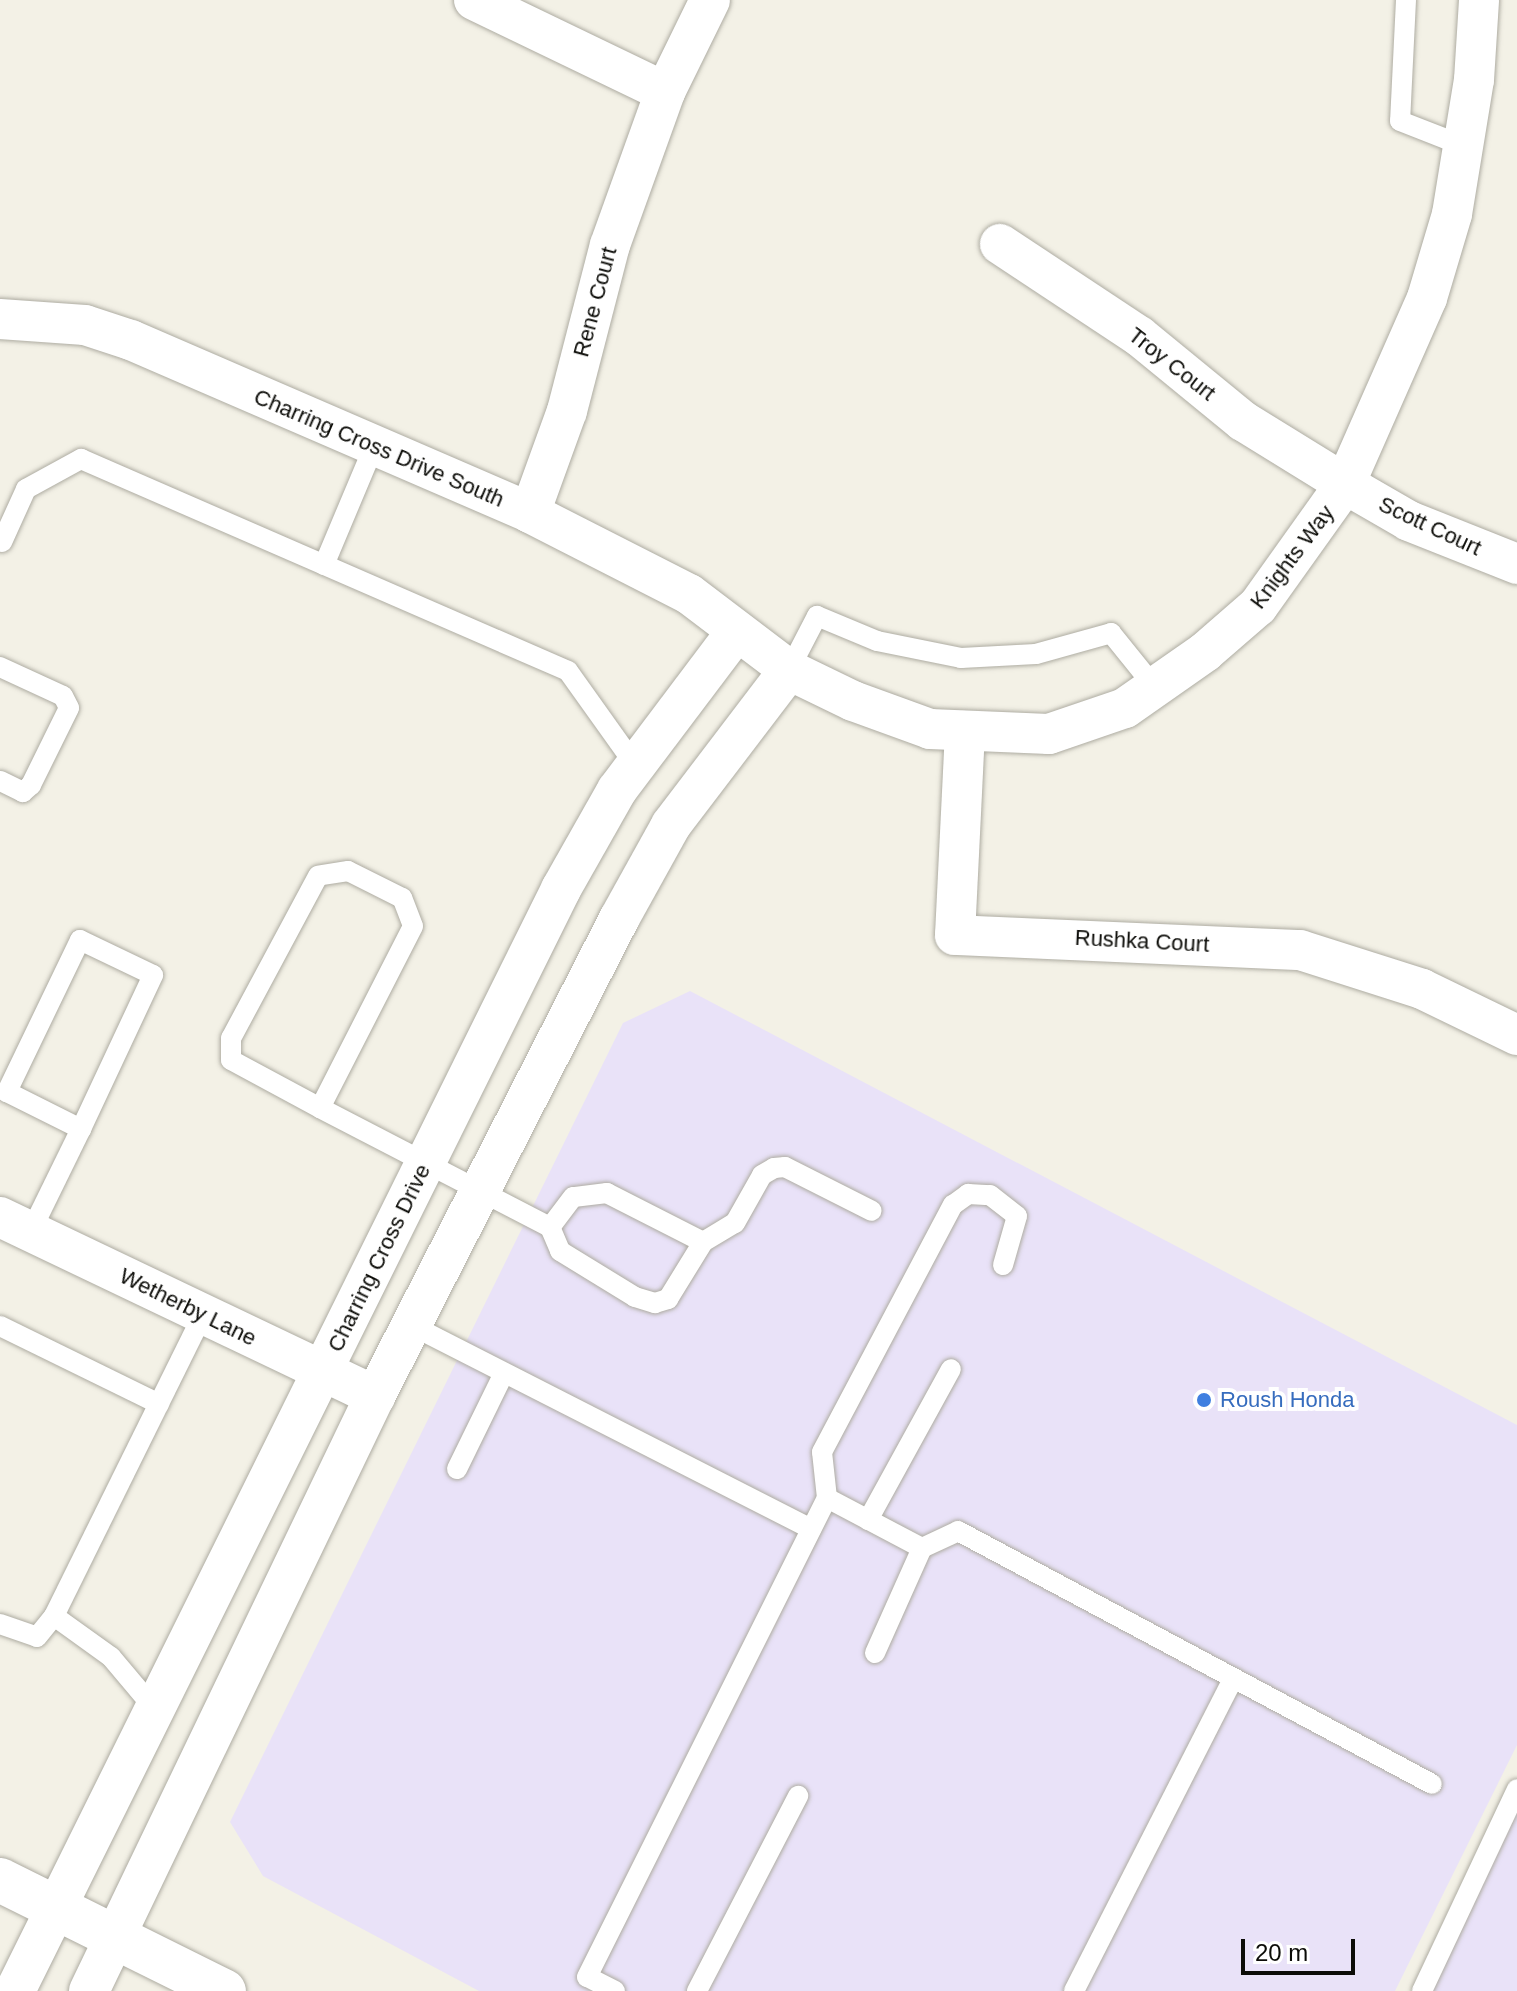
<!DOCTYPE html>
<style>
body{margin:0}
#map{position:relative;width:1517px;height:1991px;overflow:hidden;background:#f3f1e6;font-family:Helvetica,sans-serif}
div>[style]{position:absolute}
.commercial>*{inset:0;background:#e9e2f8}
.roads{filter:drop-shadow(0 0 2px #aeaca2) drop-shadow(0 0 2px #aeaca2)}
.service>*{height:20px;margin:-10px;padding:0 10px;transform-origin:10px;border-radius:10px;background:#fff}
.minor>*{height:40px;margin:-20px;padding:0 20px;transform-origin:20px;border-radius:20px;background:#fff}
.secondary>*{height:44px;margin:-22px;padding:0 22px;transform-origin:22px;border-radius:22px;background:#fff}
.dots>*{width:22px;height:22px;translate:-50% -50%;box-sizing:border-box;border:4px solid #fff;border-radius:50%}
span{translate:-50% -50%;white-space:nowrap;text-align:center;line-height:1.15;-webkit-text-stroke:8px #fff;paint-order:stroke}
.street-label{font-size:22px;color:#0c0c08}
.shop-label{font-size:22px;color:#366cbe}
.left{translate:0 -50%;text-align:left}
.scale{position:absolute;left:1241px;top:1939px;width:114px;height:36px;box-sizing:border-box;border:4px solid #0c0c08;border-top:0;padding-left:10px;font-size:24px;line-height:28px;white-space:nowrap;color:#0c0c08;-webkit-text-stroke:6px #fff;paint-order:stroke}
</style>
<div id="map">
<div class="commercial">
<div style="clip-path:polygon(690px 991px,1517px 1425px,1517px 1745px,1395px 1991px,479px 1991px,263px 1876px,230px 1822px,623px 1023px)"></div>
<div style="clip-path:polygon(1517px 1780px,1517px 1991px,1419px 1991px)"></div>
</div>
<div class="roads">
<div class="service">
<div style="left:1406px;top:0;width:121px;rotate:92.8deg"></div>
<div style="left:1400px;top:121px;width:69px;rotate:21.3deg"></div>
<div style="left:2px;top:542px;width:58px;rotate:-65.6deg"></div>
<div style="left:26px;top:489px;width:63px;rotate:-28.6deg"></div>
<div style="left:81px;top:459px;width:531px;rotate:23.52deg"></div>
<div style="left:568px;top:671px;width:115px;rotate:54.5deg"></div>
<div style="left:324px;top:565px;width:129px;rotate:-67.2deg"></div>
<div style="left:0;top:667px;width:69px;rotate:24.7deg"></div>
<div style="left:63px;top:696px;width:13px;rotate:63deg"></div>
<div style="left:69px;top:708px;width:86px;rotate:116.3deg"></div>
<div style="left:31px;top:785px;width:11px;rotate:139deg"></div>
<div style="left:23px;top:792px;width:25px;rotate:-154deg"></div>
<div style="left:789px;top:670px;width:61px;rotate:-62.6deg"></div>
<div style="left:817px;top:616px;width:65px;rotate:22.6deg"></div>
<div style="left:877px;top:641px;width:86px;rotate:11.4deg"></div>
<div style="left:961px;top:658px;width:75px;rotate:-3.1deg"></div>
<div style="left:1036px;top:654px;width:78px;rotate:-15.6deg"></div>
<div style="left:1111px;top:633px;width:73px;rotate:51.1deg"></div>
<div style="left:320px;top:1108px;width:204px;rotate:-62.9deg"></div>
<div style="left:413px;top:926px;width:30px;rotate:-111deg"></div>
<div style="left:402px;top:898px;width:60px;rotate:-153.4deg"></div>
<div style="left:348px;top:871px;width:30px;rotate:171deg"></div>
<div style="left:318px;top:876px;width:184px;rotate:118.2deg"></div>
<div style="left:231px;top:1038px;width:22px;rotate:90deg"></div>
<div style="left:231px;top:1060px;width:101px;rotate:28.3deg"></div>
<div style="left:320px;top:1108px;width:259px;rotate:27.4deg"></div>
<div style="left:550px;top:1227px;width:26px;rotate:67deg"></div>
<div style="left:560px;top:1251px;width:88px;rotate:31.5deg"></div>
<div style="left:635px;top:1297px;width:21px;rotate:17deg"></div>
<div style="left:655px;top:1303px;width:14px;rotate:-17deg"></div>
<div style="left:668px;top:1299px;width:67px;rotate:-58.4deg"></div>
<div style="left:703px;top:1242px;width:108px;rotate:-153deg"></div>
<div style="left:607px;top:1193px;width:34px;rotate:173deg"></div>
<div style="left:573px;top:1197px;width:38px;rotate:127deg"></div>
<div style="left:31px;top:1231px;width:114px;rotate:-63.9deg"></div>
<div style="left:81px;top:1129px;width:170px;rotate:-64.9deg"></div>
<div style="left:153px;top:975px;width:81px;rotate:-154.4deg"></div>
<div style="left:80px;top:940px;width:169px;rotate:115.7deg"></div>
<div style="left:7px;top:1092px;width:83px;rotate:26.6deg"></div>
<div style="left:703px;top:1242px;width:37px;rotate:-31deg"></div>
<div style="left:735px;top:1223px;width:55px;rotate:-60.6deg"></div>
<div style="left:762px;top:1175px;width:14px;rotate:-30deg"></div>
<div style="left:774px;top:1168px;width:11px;rotate:-5deg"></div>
<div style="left:785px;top:1167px;width:97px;rotate:26.8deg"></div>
<div style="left:411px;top:1325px;width:449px;rotate:27deg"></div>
<div style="left:0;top:1326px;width:177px;rotate:26.1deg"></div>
<div style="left:457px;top:1469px;width:107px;rotate:-63.9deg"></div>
<div style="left:827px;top:1498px;width:107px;rotate:27.8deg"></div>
<div style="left:922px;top:1548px;width:40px;rotate:-25deg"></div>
<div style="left:958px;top:1531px;width:537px;rotate:28.09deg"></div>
<div style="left:868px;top:1520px;width:172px;rotate:-61.2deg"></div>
<div style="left:54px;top:1616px;width:70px;rotate:35.7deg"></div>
<div style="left:111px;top:1657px;width:67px;rotate:49.9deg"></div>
<div style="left:0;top:1624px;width:39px;rotate:19deg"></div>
<div style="left:37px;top:1637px;width:27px;rotate:-51deg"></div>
<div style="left:54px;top:1616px;width:337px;rotate:-63.7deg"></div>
<div style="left:875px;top:1653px;width:115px;rotate:-65.9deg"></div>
<div style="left:615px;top:1991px;width:31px;rotate:-153deg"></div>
<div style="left:587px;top:1977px;width:536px;rotate:-63.39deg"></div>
<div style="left:827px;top:1498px;width:46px;rotate:-96.2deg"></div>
<div style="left:822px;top:1452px;width:280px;rotate:-62.1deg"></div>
<div style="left:953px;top:1205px;width:19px;rotate:-36deg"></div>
<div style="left:968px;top:1194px;width:22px;rotate:3deg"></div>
<div style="left:990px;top:1195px;width:34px;rotate:38deg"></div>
<div style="left:1017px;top:1216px;width:51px;rotate:105.9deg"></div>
<div style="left:697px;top:1991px;width:220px;rotate:-62.6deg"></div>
<div style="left:1074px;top:1991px;width:350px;rotate:-63deg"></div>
<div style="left:1422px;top:1991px;width:223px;rotate:-64.8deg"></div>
</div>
<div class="minor">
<div style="left:474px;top:0;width:212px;rotate:25.7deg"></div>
<div style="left:665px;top:92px;width:102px;rotate:-63.9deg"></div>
<div style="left:1000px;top:244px;width:167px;rotate:33.5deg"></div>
<div style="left:1139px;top:336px;width:134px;rotate:39.3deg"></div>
<div style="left:1243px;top:421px;width:120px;rotate:31.7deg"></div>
<div style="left:1345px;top:484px;width:74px;rotate:30deg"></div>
<div style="left:1409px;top:521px;width:116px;rotate:21.7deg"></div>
<div style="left:0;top:319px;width:85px;rotate:4deg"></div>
<div style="left:85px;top:325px;width:48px;rotate:18.1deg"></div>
<div style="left:131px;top:340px;width:435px;rotate:23.4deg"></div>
<div style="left:530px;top:513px;width:178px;rotate:27deg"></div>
<div style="left:689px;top:594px;width:126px;rotate:37.2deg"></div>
<div style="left:789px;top:670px;width:71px;rotate:25.8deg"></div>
<div style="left:853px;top:701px;width:82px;rotate:20deg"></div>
<div style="left:930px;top:729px;width:119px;rotate:2.4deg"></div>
<div style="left:1049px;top:734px;width:80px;rotate:-18.9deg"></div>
<div style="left:1125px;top:708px;width:98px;rotate:-35deg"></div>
<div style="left:1205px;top:652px;width:70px;rotate:-41deg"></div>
<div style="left:1258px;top:606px;width:150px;rotate:-54.5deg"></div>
<div style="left:1345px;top:484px;width:203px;rotate:-66.2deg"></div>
<div style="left:1427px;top:298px;width:88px;rotate:-73.4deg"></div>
<div style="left:1452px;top:214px;width:136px;rotate:-80.7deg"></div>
<div style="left:1474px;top:80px;width:80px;rotate:-86.4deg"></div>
<div style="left:530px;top:513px;width:109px;rotate:-70.1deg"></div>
<div style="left:567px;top:411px;width:171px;rotate:-75.5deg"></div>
<div style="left:610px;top:245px;width:163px;rotate:-70.2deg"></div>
<div style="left:965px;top:731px;width:204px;rotate:92.8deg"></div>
<div style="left:955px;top:935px;width:345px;rotate:2.5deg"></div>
<div style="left:1300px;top:950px;width:128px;rotate:17.7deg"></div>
<div style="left:1422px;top:989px;width:106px;rotate:25.8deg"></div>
<div style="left:0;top:1217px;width:416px;rotate:25.5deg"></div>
<div style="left:15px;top:1991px;width:1230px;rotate:-63.64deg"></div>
<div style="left:561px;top:889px;width:114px;rotate:-60.5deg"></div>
<div style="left:617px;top:790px;width:199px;rotate:-53deg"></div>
<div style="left:89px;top:1991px;width:660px;rotate:-64.33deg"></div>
<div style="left:375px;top:1396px;width:536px;rotate:-62.91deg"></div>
<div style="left:619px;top:919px;width:107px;rotate:-61deg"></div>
<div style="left:671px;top:825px;width:195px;rotate:-52.7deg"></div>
</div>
<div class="secondary">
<div style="left:0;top:1880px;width:250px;rotate:26.4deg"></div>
</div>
</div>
<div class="dots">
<div style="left:1204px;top:1400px;background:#3f7fe0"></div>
</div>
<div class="street-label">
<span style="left:595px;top:302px;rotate:-75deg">Rene Court</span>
<span style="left:1172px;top:364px;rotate:38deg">Troy Court</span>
<span style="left:379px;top:448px;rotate:23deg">Charring Cross Drive South</span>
<span style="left:1430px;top:526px;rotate:25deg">Scott Court</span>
<span style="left:1292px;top:557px;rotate:-53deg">Knights Way</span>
<span style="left:1142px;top:941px;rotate:3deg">Rushka Court</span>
<span style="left:379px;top:1258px;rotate:-64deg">Charring Cross Drive</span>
<span style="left:188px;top:1307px;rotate:26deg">Wetherby Lane</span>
</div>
<div class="shop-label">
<span class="left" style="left:1220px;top:1400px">Roush Honda</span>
</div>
<div class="scale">20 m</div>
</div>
